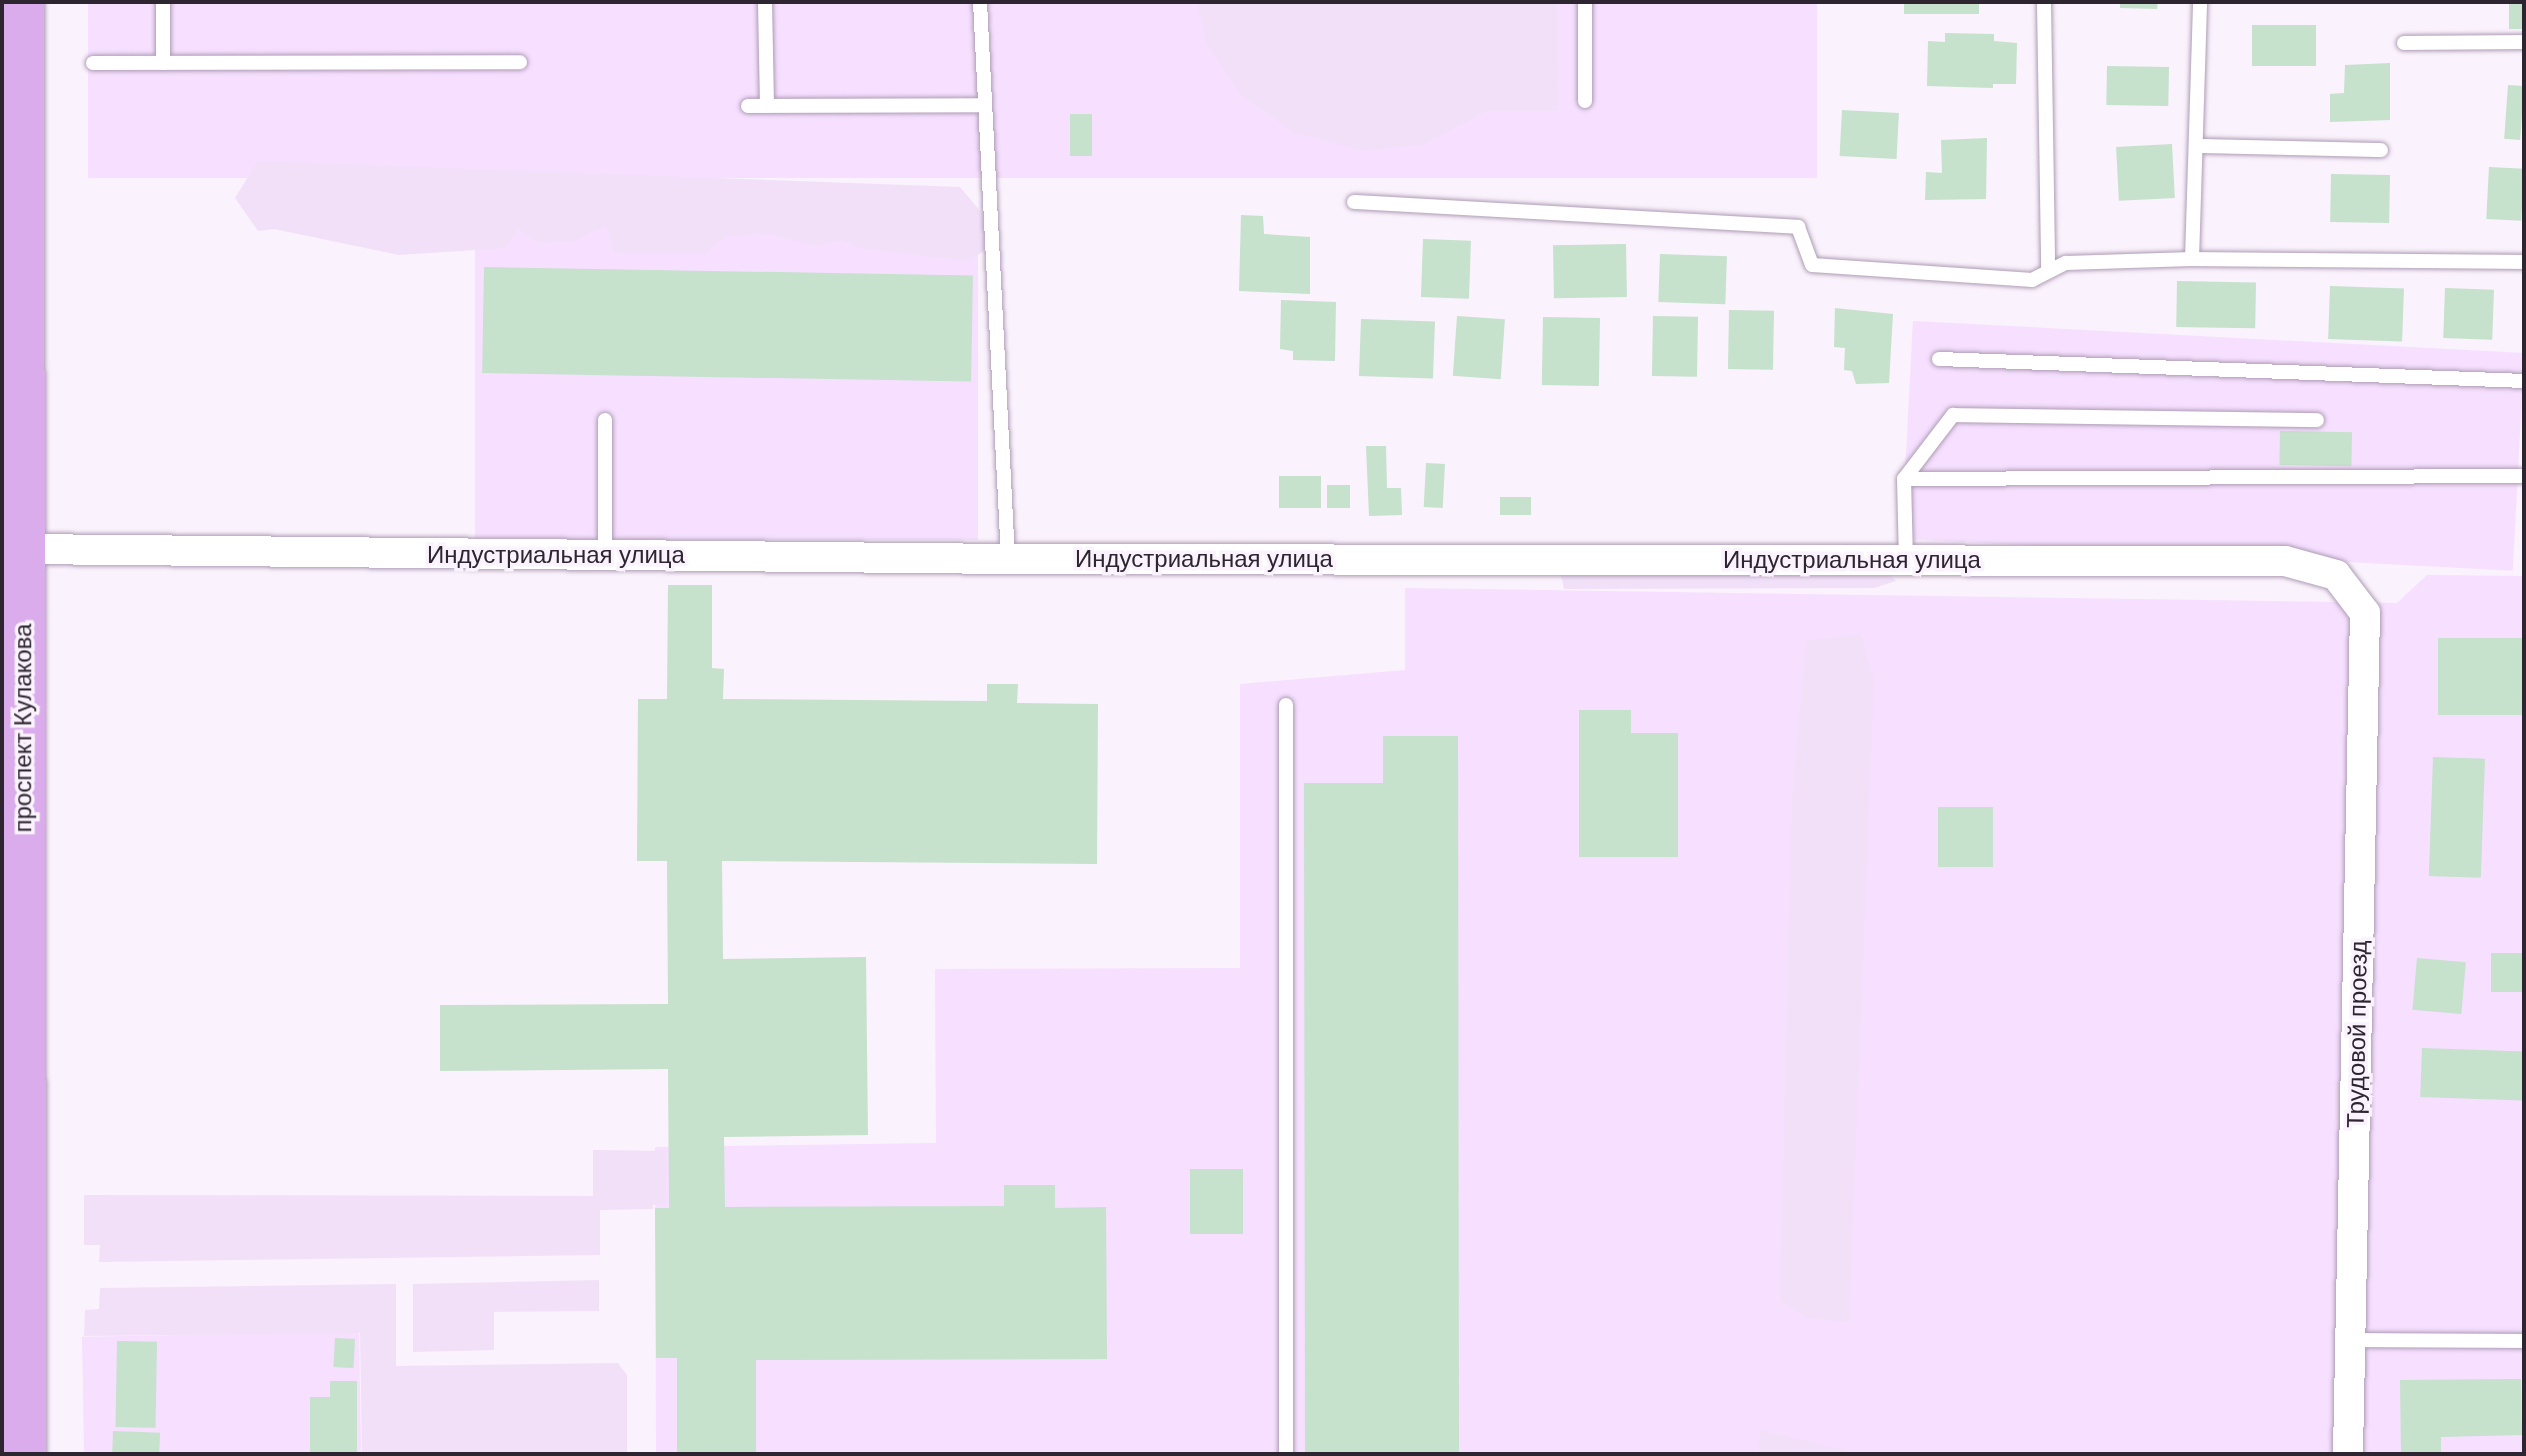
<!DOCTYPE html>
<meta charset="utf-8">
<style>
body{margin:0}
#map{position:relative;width:2526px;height:1456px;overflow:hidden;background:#faf2fc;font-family:"DM Sans",sans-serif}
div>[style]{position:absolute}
.built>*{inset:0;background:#f6dfff;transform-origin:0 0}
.green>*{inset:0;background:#f2e0f9}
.building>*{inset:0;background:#c6e1cc;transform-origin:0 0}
.roads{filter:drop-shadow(0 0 2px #ae9cb5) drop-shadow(0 0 2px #ae9cb5)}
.service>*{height:14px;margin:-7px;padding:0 7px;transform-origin:7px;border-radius:7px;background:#fff}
.minor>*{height:30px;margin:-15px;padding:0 15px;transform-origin:15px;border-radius:15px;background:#fff}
.primary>*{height:44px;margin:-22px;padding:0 22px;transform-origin:22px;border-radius:22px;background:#daaceb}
span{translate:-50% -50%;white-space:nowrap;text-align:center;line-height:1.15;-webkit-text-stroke:7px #faf2fc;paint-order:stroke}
.street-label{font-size:24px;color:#2d2630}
.frame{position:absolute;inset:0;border:4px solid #2d2630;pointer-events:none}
</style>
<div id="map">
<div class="built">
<div style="left:88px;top:2px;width:1729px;height:176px"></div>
<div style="left:475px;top:220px;width:503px;height:320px"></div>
<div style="left:1913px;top:321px;width:612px;height:218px;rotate:3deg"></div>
<div style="clip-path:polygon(2427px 575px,2524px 576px,2524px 1454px,656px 1454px,655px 1147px,936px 1143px,935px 969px,1240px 968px,1240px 684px,1405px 670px,1405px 588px,2397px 603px)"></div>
<div style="left:359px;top:1332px;width:122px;height:277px;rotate:89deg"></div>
</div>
<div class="green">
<div style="clip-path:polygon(1197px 2px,1557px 2px,1558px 111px,1486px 111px,1426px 144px,1363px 151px,1293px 132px,1241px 95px,1206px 42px)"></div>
<div style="clip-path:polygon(258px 161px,960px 187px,986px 218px,987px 249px,968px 261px,863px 249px,840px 240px,816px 246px,769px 234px,726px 236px,705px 254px,614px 253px,606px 226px,573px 241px,537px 243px,519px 229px,505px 248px,399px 255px,274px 229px,258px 231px,235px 198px)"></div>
<div style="clip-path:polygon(1884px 568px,1896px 581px,1874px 588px,1564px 589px,1561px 575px)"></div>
<div style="clip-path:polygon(1861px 634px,1874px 679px,1849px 1322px,1808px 1318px,1780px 1301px,1792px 798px,1806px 641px)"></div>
<div style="clip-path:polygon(593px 1150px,666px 1151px,666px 1204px,653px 1205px,653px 1209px,600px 1210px,600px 1255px,99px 1262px,100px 1245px,84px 1245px,84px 1195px,593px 1196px)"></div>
<div style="clip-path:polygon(599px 1280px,599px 1311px,494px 1312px,494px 1350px,413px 1352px,413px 1284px)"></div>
<div style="clip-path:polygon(396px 1284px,396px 1366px,618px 1363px,627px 1375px,627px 1454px,362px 1454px,360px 1333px,84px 1336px,85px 1310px,99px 1309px,100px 1288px)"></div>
<div style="clip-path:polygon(1760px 1430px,1845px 1450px,1845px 1454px,1759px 1454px)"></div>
</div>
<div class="building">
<div style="left:1904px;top:2px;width:75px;height:12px"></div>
<div style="clip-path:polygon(2120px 2px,2158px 2px,2157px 9px,2120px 8px)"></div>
<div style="left:2509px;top:2px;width:15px;height:27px"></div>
<div style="left:2252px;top:25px;width:64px;height:41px"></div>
<div style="clip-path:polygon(1945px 33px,1994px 34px,1994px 41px,2017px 43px,2016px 84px,1993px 84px,1993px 88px,1927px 86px,1928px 41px,1945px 42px)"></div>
<div style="clip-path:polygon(2390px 63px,2390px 120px,2330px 122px,2330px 94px,2344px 93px,2345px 65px)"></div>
<div style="left:2107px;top:66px;width:62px;height:39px;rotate:1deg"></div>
<div style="left:2508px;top:85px;width:16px;height:54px;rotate:4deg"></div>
<div style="left:1842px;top:110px;width:57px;height:46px;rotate:3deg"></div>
<div style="left:1070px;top:114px;width:22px;height:42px"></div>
<div style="clip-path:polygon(1987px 138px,1986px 199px,1925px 200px,1926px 172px,1942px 173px,1941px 140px)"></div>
<div style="left:2172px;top:144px;width:54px;height:56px;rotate:87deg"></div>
<div style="left:2489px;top:167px;width:35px;height:52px;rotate:3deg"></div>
<div style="left:2331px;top:174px;width:59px;height:48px;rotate:1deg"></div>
<div style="clip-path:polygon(1241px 215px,1263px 216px,1264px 234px,1310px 237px,1310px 294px,1239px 291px)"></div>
<div style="left:1423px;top:239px;width:48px;height:58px;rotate:2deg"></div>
<div style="left:1626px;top:244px;width:53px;height:73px;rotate:89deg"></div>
<div style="left:1660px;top:254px;width:67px;height:48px;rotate:2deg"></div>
<div style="left:484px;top:267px;width:489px;height:106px;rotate:1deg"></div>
<div style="left:2177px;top:281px;width:79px;height:46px;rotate:1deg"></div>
<div style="left:2330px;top:286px;width:74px;height:53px;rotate:2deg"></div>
<div style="left:2445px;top:288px;width:49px;height:50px;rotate:2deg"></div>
<div style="clip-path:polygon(1281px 300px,1336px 302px,1335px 361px,1293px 360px,1293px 351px,1280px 349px)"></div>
<div style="clip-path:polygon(1835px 308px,1893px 314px,1889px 383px,1856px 384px,1852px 371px,1844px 370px,1845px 348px,1834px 347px)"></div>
<div style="left:1729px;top:310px;width:45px;height:59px;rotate:1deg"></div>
<div style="left:1457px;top:316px;width:48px;height:60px;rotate:4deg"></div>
<div style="left:1653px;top:316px;width:45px;height:60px;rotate:1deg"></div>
<div style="left:1543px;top:317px;width:57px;height:68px;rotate:1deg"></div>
<div style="left:1361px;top:319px;width:74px;height:57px;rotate:2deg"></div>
<div style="left:2280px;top:431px;width:72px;height:34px;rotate:1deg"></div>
<div style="clip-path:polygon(1366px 446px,1386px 446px,1387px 488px,1401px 488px,1402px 515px,1369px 516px)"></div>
<div style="left:1426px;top:463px;width:19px;height:44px;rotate:3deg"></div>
<div style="left:1279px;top:476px;width:42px;height:32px"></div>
<div style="left:1327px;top:485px;width:23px;height:23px"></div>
<div style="left:1531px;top:497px;width:18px;height:31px;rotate:90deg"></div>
<div style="clip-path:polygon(668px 585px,712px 585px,712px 668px,724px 669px,723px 699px,987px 701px,987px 684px,1018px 684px,1017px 703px,1098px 704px,1097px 864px,722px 861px,723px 959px,866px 957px,868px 1135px,724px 1137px,725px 1207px,1004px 1206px,1004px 1185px,1055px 1185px,1055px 1208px,1106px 1207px,1107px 1359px,756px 1360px,756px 1454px,677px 1454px,677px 1358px,656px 1358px,655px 1208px,669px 1208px,668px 1069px,440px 1071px,440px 1005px,668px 1004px,667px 861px,637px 861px,638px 699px,667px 699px)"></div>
<div style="left:2438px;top:638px;width:86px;height:77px"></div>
<div style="clip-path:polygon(1579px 710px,1631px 710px,1631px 733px,1678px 733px,1678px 857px,1579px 857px)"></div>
<div style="clip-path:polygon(1383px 736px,1458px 736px,1459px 1454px,1305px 1454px,1304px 783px,1383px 783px)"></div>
<div style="left:2433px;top:757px;width:52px;height:119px;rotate:2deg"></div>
<div style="left:1938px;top:807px;width:55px;height:60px"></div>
<div style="left:2491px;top:953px;width:33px;height:39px"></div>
<div style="left:2417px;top:958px;width:49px;height:52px;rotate:5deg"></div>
<div style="left:2422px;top:1048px;width:102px;height:49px;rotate:2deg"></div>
<div style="left:1190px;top:1169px;width:53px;height:65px"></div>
<div style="left:335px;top:1338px;width:20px;height:29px;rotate:3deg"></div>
<div style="left:117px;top:1341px;width:40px;height:86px;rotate:1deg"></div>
<div style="clip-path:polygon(2521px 1379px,2522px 1435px,2441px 1437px,2441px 1454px,2401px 1454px,2400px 1380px)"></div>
<div style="clip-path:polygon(330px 1381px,357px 1381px,357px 1454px,310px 1454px,310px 1397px,330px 1397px)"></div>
<div style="left:113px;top:1431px;width:47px;height:23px;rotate:2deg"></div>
</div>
<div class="roads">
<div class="service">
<div style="left:765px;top:2px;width:104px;rotate:88.9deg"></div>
<div style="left:980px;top:2px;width:558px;rotate:87.12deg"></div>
<div style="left:1585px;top:2px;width:99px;rotate:90deg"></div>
<div style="left:2044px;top:2px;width:269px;rotate:89.1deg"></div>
<div style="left:2404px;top:43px;width:120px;rotate:-0.5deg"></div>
<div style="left:93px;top:63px;width:427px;rotate:-0.1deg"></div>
<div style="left:163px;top:63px;width:61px;rotate:-90deg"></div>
<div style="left:748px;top:106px;width:235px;rotate:-0.2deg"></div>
<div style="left:2198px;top:146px;width:183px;rotate:1.3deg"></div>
<div style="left:1354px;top:202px;width:445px;rotate:3.2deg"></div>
<div style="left:1798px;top:227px;width:40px;rotate:69.8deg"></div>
<div style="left:1812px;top:265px;width:221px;rotate:3.9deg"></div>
<div style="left:2032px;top:280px;width:38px;rotate:-27deg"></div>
<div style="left:2066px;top:263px;width:126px;rotate:-1.8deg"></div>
<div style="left:2192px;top:259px;width:332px;rotate:0.5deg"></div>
<div style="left:2192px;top:259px;width:257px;rotate:-88.2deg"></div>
<div style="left:1939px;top:359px;width:585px;rotate:2.15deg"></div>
<div style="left:1904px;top:479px;width:81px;rotate:-52.6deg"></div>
<div style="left:1953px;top:415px;width:364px;rotate:0.8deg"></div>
<div style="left:605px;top:555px;width:135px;rotate:-90deg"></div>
<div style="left:1906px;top:560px;width:81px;rotate:-91.4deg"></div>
<div style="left:1904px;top:479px;width:620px;rotate:-0.28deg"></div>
<div style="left:1286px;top:705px;width:749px;rotate:90deg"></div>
<div style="left:2351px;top:1340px;width:173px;rotate:0.3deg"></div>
</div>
<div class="minor">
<div style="left:23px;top:549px;width:985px;rotate:0.58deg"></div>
<div style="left:1008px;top:559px;width:1277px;rotate:0.09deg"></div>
<div style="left:2285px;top:561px;width:53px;rotate:15.4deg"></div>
<div style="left:2336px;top:575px;width:48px;rotate:52.7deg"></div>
<div style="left:2365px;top:613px;width:841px;rotate:91.16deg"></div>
</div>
<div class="primary">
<div style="left:22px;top:2px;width:1452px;rotate:89.92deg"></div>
</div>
</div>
<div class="street-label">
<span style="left:556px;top:555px">Индустриальная улица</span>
<span style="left:1204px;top:559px">Индустриальная улица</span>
<span style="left:1852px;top:560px">Индустриальная улица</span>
<span style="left:23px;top:728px;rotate:-90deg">проспект Кулакова</span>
<span style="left:2357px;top:1034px;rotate:-89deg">Трудовой проезд</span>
</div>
<div class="frame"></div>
</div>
